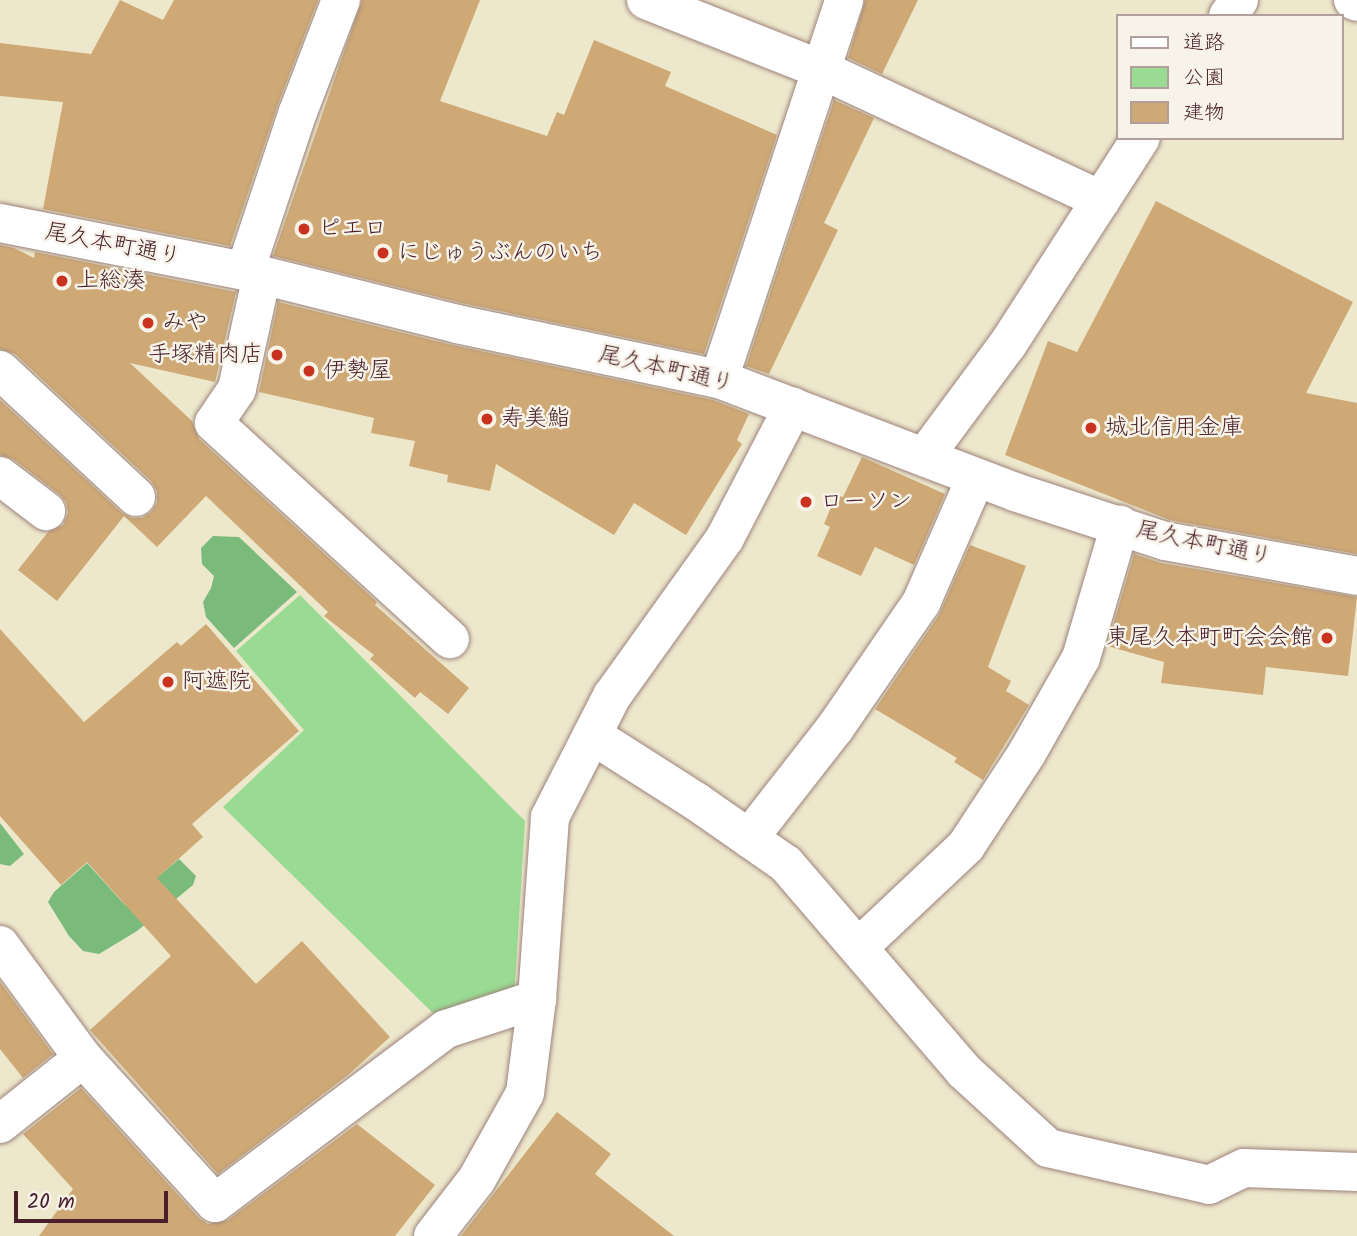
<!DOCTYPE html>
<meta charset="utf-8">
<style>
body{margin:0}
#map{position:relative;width:1357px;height:1236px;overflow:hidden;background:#ede7cc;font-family:Kalam,"Klee One",sans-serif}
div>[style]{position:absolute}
.green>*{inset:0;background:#99db92}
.forest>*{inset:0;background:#7abb7c}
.building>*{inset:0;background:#cea976}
.roads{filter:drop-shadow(0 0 2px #9c837c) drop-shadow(0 0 2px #9c837c)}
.minor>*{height:38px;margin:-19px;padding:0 19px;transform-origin:19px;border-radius:19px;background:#fff}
.dots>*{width:19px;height:19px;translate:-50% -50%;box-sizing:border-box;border:4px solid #f7f3e8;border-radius:50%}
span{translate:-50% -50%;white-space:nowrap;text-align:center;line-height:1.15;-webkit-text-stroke:5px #f7f3e8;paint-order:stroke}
.poi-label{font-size:23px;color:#4a1f2b}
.left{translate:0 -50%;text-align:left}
.right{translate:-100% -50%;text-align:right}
.street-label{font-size:23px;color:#4a1f2b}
.legend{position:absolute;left:1116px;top:14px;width:228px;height:126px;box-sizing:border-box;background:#f7f3e8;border:2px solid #b29e9c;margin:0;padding:9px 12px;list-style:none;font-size:21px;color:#4a1f2b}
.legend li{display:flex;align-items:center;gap:14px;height:35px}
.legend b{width:35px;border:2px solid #b29e9c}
.scale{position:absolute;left:14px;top:1191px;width:154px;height:32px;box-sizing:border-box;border:4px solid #4a1f2b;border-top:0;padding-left:9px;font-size:21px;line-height:24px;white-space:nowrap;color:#4a1f2b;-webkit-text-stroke:5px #f7f3e8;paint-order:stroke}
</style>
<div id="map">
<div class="green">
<div style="clip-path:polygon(300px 595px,525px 821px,514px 999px,440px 1020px,223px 807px,304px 730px,236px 651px)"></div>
</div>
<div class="forest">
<div style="clip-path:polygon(213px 536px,239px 537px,297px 592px,234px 648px,206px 617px,203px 602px,211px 588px,214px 576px,202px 564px,201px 548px)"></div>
<div style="clip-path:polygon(0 823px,24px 854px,10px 866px,0 864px)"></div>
<div style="clip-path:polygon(179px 859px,196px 876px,193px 885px,137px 931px,99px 954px,83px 951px,69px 936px,48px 902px,54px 892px,87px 863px,125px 905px)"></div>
</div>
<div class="building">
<div style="clip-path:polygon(120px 0,163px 20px,174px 0,318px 0,278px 104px,230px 246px,43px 209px,63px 102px,0 96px,0 43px,91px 54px)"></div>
<div style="clip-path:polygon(362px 0,480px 0,440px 101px,547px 136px,557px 112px,564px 115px,594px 40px,671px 72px,665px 86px,777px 135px,704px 354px,462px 303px,273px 256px)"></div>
<div style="clip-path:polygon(865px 0,918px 0,882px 74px,848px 58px)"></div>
<div style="clip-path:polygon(834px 100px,874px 118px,824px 223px,838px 230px,769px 374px,746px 366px)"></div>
<div style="clip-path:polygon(1156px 201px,1353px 302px,1306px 393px,1357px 403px,1357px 554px,1170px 520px,1005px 455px,1048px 341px,1077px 352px)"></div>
<div style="clip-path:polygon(0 245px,14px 248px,34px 258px,35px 252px,236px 292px,215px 382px,130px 363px,192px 421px,199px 439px,377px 602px,375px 605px,469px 688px,448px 714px,420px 692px,415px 698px,370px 659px,374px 655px,324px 616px,328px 612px,206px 496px,157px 547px,124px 516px,57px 601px,18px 570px,48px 532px,63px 525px,68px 513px,66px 502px,59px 494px,13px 459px,0 455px,0 400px,122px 513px,132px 518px,142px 518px,151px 512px,157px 503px,157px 491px,151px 481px,15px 354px,0 349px)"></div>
<div style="clip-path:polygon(278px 302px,452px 345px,713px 400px,749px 414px,737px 440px,742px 444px,686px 535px,634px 503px,614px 535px,496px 464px,490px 491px,447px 482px,448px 475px,409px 466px,415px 441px,371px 433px,374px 418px,259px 392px)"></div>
<div style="clip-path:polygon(862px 457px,945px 494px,914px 565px,875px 547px,861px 576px,817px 556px,830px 527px,824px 524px,836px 495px,843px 497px)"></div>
<div style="clip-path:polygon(970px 545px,1026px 566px,988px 667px,1011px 681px,1006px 691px,1029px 705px,983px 780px,954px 762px,957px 758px,875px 709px,939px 615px)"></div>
<div style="clip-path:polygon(1134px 554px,1161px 563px,1357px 597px,1348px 676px,1266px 667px,1263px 695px,1161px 683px,1164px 662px,1107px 646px)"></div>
<div style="clip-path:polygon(206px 624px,299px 731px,192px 824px,203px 837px,157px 878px,256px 984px,302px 941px,390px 1037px,348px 1075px,218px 1174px,90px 1030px,171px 956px,87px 862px,61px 885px,0 816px,0 629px,84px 722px,177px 642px,181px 646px)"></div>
<div style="clip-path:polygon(0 982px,53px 1054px,23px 1078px,0 1049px)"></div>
<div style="clip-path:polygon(81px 1088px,199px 1218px,208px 1224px,228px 1220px,357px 1124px,435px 1185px,395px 1236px,39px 1236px,73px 1189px,23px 1134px)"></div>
<div style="clip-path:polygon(557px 1112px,611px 1154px,595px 1174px,674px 1236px,461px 1236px)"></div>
</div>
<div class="roads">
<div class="minor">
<div style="left:646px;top:0;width:187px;rotate:21.6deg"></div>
<div style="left:820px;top:69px;width:310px;rotate:25deg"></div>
<div style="left:1353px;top:0;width:4px;rotate:27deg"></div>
<div style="left:1228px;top:16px;width:19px;rotate:-55deg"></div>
<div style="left:0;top:223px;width:250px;rotate:11.1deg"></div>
<div style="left:245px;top:271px;width:219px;rotate:14deg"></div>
<div style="left:457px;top:324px;width:268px;rotate:11.9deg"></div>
<div style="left:719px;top:379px;width:317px;rotate:20.9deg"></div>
<div style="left:1015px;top:492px;width:158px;rotate:18.1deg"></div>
<div style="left:1165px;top:541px;width:195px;rotate:10.3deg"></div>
<div style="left:245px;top:271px;width:168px;rotate:-71.6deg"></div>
<div style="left:298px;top:112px;width:120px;rotate:-69deg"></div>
<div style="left:262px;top:275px;width:117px;rotate:102.4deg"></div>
<div style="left:237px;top:389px;width:41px;rotate:124.1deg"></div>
<div style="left:214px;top:423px;width:320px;rotate:42.5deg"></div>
<div style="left:0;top:370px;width:186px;rotate:43deg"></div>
<div style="left:719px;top:379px;width:399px;rotate:-71.7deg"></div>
<div style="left:925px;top:456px;width:139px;rotate:-53.5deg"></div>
<div style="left:1008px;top:344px;width:245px;rotate:-57.2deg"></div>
<div style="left:0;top:476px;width:58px;rotate:37.3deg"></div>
<div style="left:592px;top:735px;width:125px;rotate:32.5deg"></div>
<div style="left:697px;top:802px;width:108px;rotate:34.9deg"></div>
<div style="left:786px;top:864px;width:273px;rotate:49.3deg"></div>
<div style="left:964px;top:1071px;width:114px;rotate:42.5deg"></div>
<div style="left:1048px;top:1148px;width:165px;rotate:12.9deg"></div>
<div style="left:1209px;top:1185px;width:39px;rotate:-26deg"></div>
<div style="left:1244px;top:1168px;width:113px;rotate:2deg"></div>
<div style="left:749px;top:838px;width:140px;rotate:-52deg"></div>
<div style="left:835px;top:728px;width:152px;rotate:-55.5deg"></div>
<div style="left:921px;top:603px;width:137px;rotate:-66.4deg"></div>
<div style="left:0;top:945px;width:140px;rotate:53.7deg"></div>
<div style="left:83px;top:1058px;width:196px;rotate:47.7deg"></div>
<div style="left:215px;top:1203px;width:289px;rotate:-37deg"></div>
<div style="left:446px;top:1029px;width:96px;rotate:-18.2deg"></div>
<div style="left:859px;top:947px;width:147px;rotate:-43.3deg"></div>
<div style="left:966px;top:846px;width:111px;rotate:-56.7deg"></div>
<div style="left:1027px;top:753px;width:109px;rotate:-60.4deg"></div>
<div style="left:1081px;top:658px;width:139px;rotate:-73.7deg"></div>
<div style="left:0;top:1124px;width:106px;rotate:-38.5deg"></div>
<div style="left:433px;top:1236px;width:72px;rotate:-52.3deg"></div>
<div style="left:477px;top:1179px;width:98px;rotate:-60.8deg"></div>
<div style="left:525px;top:1093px;width:95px;rotate:-82.7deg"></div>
<div style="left:537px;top:999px;width:182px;rotate:-85.9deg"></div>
<div style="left:550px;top:817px;width:136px;rotate:-62.9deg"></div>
<div style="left:612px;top:696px;width:194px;rotate:-54.4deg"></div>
<div style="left:725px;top:538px;width:148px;rotate:-62.6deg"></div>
</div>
</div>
<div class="dots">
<div style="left:304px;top:229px;background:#c8321e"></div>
<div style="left:383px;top:253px;background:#c8321e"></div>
<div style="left:62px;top:281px;background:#c8321e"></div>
<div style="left:148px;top:323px;background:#c8321e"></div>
<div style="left:277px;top:355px;background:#c8321e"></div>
<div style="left:309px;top:371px;background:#c8321e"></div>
<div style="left:487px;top:419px;background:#c8321e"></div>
<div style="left:1091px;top:428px;background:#c8321e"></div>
<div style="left:806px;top:502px;background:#c8321e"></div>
<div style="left:1327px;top:638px;background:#c8321e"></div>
<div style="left:168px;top:682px;background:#c8321e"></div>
</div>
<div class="poi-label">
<span class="left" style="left:318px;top:229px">ピエロ</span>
<span class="left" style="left:397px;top:253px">にじゅうぶんのいち</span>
<span class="left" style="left:76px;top:281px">上総湊</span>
<span class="left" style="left:162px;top:323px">みや</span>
<span class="right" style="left:263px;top:355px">手塚精肉店</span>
<span class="left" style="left:323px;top:371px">伊勢屋</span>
<span class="left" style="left:501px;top:419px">寿美鮨</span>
<span class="left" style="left:1105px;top:428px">城北信用金庫</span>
<span class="left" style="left:820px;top:502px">ローソン</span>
<span class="right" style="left:1313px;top:638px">東尾久本町町会会館</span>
<span class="left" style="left:182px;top:682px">阿遮院</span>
</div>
<div class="street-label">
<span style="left:113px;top:245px;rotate:11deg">尾久本町通り</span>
<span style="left:666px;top:370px;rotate:13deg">尾久本町通り</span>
<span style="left:1204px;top:544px;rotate:12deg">尾久本町通り</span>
</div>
<ul class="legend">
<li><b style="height:9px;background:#fff"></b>道路</li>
<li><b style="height:19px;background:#99db92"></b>公園</li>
<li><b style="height:19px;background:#cea976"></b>建物</li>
</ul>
<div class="scale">20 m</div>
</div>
